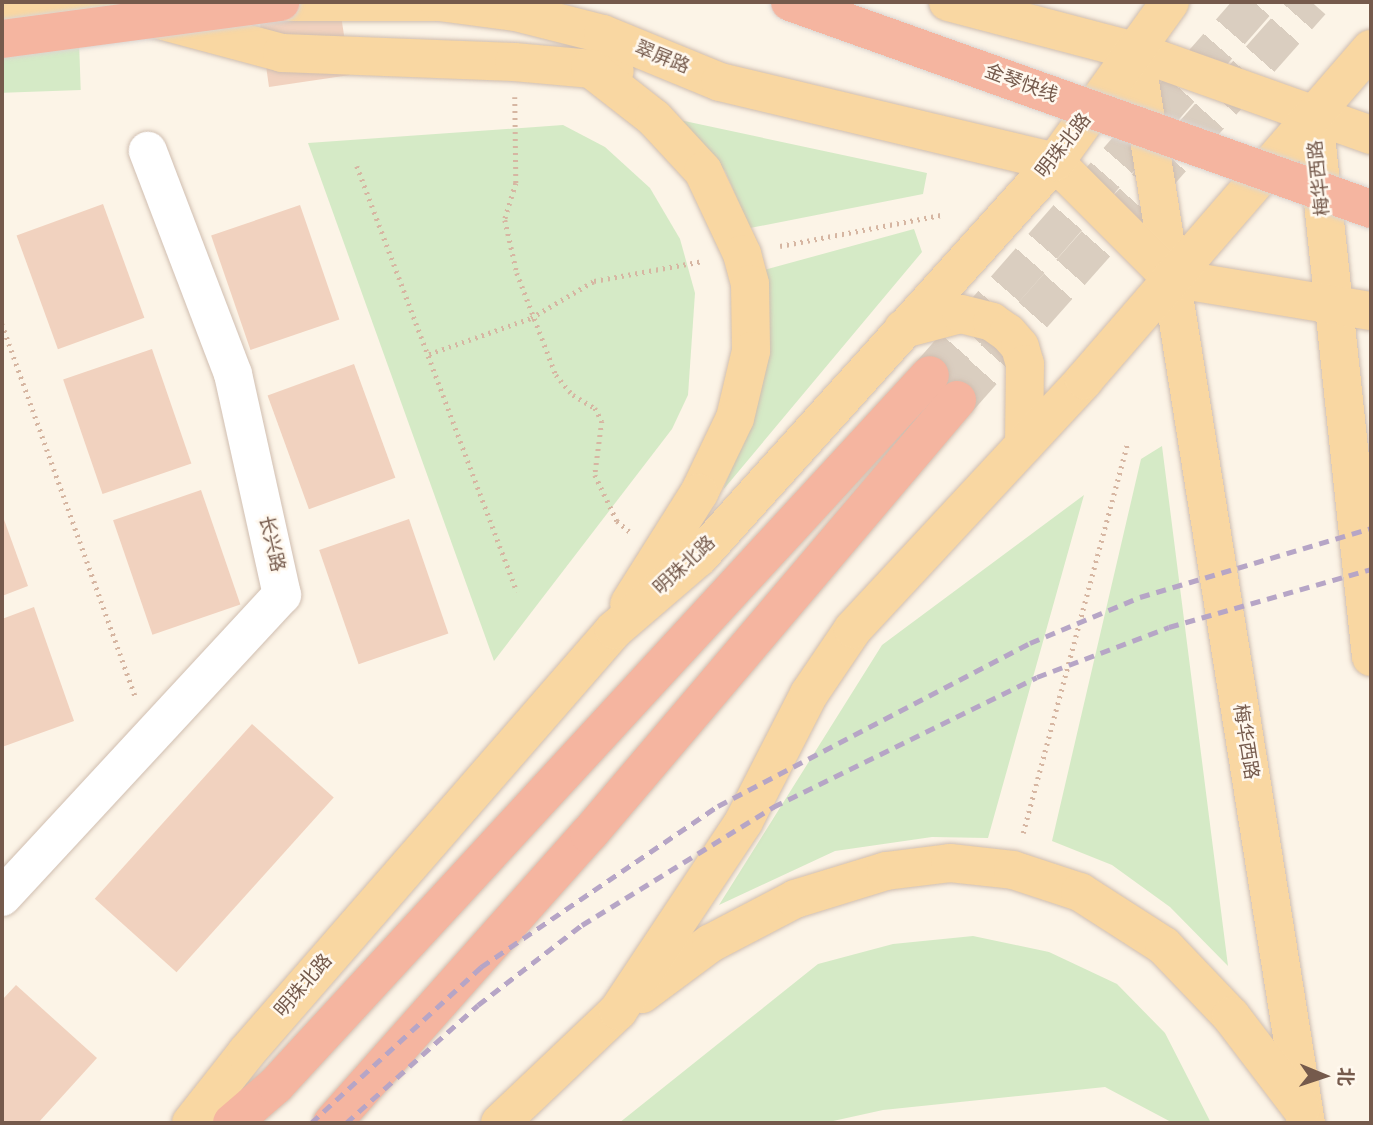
<!DOCTYPE html>
<meta charset="utf-8">
<style>
body{margin:0}
#map{position:relative;width:1373px;height:1125px;overflow:hidden;background:#fcf4e7;font-family:"Varela Round","Noto Sans SC",sans-serif}
div>[style]{position:absolute}
.green>*{inset:0;background:#d5eac6;transform-origin:0 0}
.building>*{inset:0;background:#f1d2bf;transform-origin:0 0}
.highway-tunnel>*{height:38px;margin-top:-19px;transform-origin:0;background:repeating-linear-gradient(90deg,#dacec0 0 38px,transparent 0 57px)}
.path>*{height:4.5px;margin-top:-2.25px;transform-origin:0;background:repeating-linear-gradient(90deg,#d6b6a2 0 2px,transparent 0 7px)}
.roads{filter:drop-shadow(0 0 2px #d0beb0) drop-shadow(0 0 2px #d0beb0)}
.minor>*{height:38px;margin:-19px;padding:0 19px;transform-origin:19px;border-radius:19px;background:#fff}
.major>*{height:38px;margin:-19px;padding:0 19px;transform-origin:19px;border-radius:19px;background:#f9d7a2}
.highway>*{height:38px;margin:-19px;padding:0 19px;transform-origin:19px;border-radius:19px;background:#f5b5a0}
.rail>*{height:5px;margin-top:-2.5px;transform-origin:0;background:repeating-linear-gradient(90deg,#b6a5c6 0 10px,transparent 0 17px)}
.bridges{filter:drop-shadow(0 0 2px #dbd4d0) drop-shadow(0 0 2px #dbd4d0)}
.highway-bridge>*{height:38px;margin:-19px;padding:0 19px;transform-origin:19px;border-radius:19px;background:#f5b5a0}
span{translate:-50% -50%;white-space:nowrap;text-align:center;line-height:1.15;-webkit-text-stroke:5px #fff8ee;paint-order:stroke}
.street-label{font-size:19px;color:#755a4c}
.frame{position:absolute;inset:0;border:4px solid #755a4c;pointer-events:none}
.north{position:absolute;left:1289px;top:1041px;width:70px;height:70px;-webkit-text-stroke:5px #fff8ee;paint-order:stroke;rotate:92deg;font-size:19px;font-weight:700;line-height:28px;text-align:center;color:#755a4c}
.north::after{content:'';display:block;margin:auto;width:24px;height:32px;background:#755a4c;clip-path:polygon(50% 0,100% 100%,50% 72%,0 100%)}
</style>
<div id="map">
<div class="green">
<div style="left:79px;top:41px;width:49px;height:77px;rotate:88deg"></div>
<div style="clip-path:polygon(675px 119px,927px 173px,923px 194px,750px 228px,725px 171px)"></div>
<div style="clip-path:polygon(563px 125px,605px 147px,650px 188px,680px 239px,695px 293px,688px 395px,672px 429px,494px 661px,308px 143px)"></div>
<div style="clip-path:polygon(914px 229px,922px 252px,723px 490px,735px 459px,764px 270px)"></div>
<div style="clip-path:polygon(1162px 446px,1228px 966px,1170px 907px,1112px 865px,1052px 841px,1141px 459px)"></div>
<div style="clip-path:polygon(1084px 495px,988px 838px,932px 837px,835px 851px,719px 905px,882px 645px)"></div>
<div style="clip-path:polygon(973px 936px,1049px 952px,1117px 984px,1165px 1033px,1211px 1123px,1173px 1123px,1105px 1087px,883px 1110px,824px 1123px,619px 1123px,818px 964px,893px 944px)"></div>
</div>
<div class="building">
<div style="clip-path:polygon(257px 2px,339px 2px,350px 75px,269px 87px)"></div>
<div style="left:103px;top:204px;width:121px;height:92px;rotate:70deg"></div>
<div style="left:300px;top:205px;width:121px;height:94px;rotate:71deg"></div>
<div style="left:152px;top:349px;width:121px;height:94px;rotate:71deg"></div>
<div style="left:354px;top:364px;width:121px;height:92px;rotate:70deg"></div>
<div style="left:201px;top:490px;width:121px;height:93px;rotate:71deg"></div>
<div style="clip-path:polygon(2px 514px,28px 586px,2px 596px)"></div>
<div style="left:409px;top:519px;width:121px;height:95px;rotate:71deg"></div>
<div style="clip-path:polygon(34px 607px,74px 721px,2px 747px,2px 619px)"></div>
<div style="left:252px;top:724px;width:110px;height:235px;rotate:42deg"></div>
<div style="clip-path:polygon(16px 985px,97px 1058px,38px 1123px,2px 1123px,2px 1000px)"></div>
</div>
<div class="highway-tunnel">
<div style="left:930px;top:375px;width:496px;rotate:-48.8deg"></div>
<div style="left:957px;top:400px;width:533px;rotate:-48.35deg"></div>
</div>
<div class="path">
<div style="left:515px;top:97px;width:86px;rotate:89.3deg"></div>
<div style="left:516px;top:183px;width:39px;rotate:107deg"></div>
<div style="left:505px;top:220px;width:54px;rotate:77.2deg"></div>
<div style="left:517px;top:273px;width:109px;rotate:69.1deg"></div>
<div style="left:556px;top:375px;width:26px;rotate:50deg"></div>
<div style="left:573px;top:395px;width:26px;rotate:31deg"></div>
<div style="left:595px;top:408px;width:15px;rotate:62deg"></div>
<div style="left:602px;top:421px;width:54px;rotate:97.4deg"></div>
<div style="left:595px;top:475px;width:51px;rotate:64.4deg"></div>
<div style="left:617px;top:521px;width:17px;rotate:40deg"></div>
<div style="left:357px;top:166px;width:455px;rotate:69.4deg"></div>
<div style="left:780px;top:246px;width:164px;rotate:-10.9deg"></div>
<div style="left:2px;top:324px;width:398px;rotate:70.3deg"></div>
<div style="left:429px;top:354px;width:108px;rotate:-19.4deg"></div>
<div style="left:531px;top:318px;width:73px;rotate:-30.4deg"></div>
<div style="left:594px;top:281px;width:111px;rotate:-10.4deg"></div>
<div style="left:1023px;top:833px;width:402px;rotate:-75deg"></div>
</div>
<div class="roads">
<div class="minor">
<div style="left:2px;top:897px;width:412px;rotate:-47.2deg"></div>
<div style="left:282px;top:595px;width:226px;rotate:-102.5deg"></div>
<div style="left:233px;top:374px;width:239px;rotate:-110.9deg"></div>
</div>
<div class="major">
<div style="left:92px;top:2px;width:197px;rotate:15deg"></div>
<div style="left:282px;top:53px;width:232px;rotate:2.2deg"></div>
<div style="left:514px;top:62px;width:101px;rotate:5.1deg"></div>
<div style="left:263px;top:2px;width:176px"></div>
<div style="left:439px;top:2px;width:78px;rotate:7.4deg"></div>
<div style="left:516px;top:12px;width:90px;rotate:14.2deg"></div>
<div style="left:603px;top:34px;width:126px;rotate:22.3deg"></div>
<div style="left:720px;top:82px;width:344px;rotate:13.4deg"></div>
<div style="left:948px;top:2px;width:193px;rotate:14.7deg"></div>
<div style="left:1135px;top:51px;width:251px;rotate:19.6deg"></div>
<div style="left:2px;top:3px;width:67px;rotate:-0.9deg"></div>
<div style="left:1135px;top:51px;width:1086px;rotate:80.94deg"></div>
<div style="left:590px;top:68px;width:81px;rotate:38deg"></div>
<div style="left:654px;top:118px;width:72px;rotate:47.2deg"></div>
<div style="left:703px;top:171px;width:92px;rotate:64.8deg"></div>
<div style="left:742px;top:254px;width:31px;rotate:75deg"></div>
<div style="left:750px;top:284px;width:67px;rotate:89.1deg"></div>
<div style="left:751px;top:351px;width:69px;rotate:103.4deg"></div>
<div style="left:735px;top:418px;width:83px;rotate:115.6deg"></div>
<div style="left:699px;top:493px;width:131px;rotate:122.2deg"></div>
<div style="left:1314px;top:117px;width:543px;rotate:83.97deg"></div>
<div style="left:1055px;top:162px;width:164px;rotate:45deg"></div>
<div style="left:1171px;top:278px;width:203px;rotate:9.4deg"></div>
<div style="left:903px;top:329px;width:60px;rotate:-14.5deg"></div>
<div style="left:961px;top:314px;width:32px;rotate:14deg"></div>
<div style="left:992px;top:322px;width:19px;rotate:35deg"></div>
<div style="left:1008px;top:333px;width:18px;rotate:49deg"></div>
<div style="left:1020px;top:347px;width:18px;rotate:74deg"></div>
<div style="left:1025px;top:364px;width:81px;rotate:90.7deg"></div>
<div style="left:642px;top:994px;width:86px;rotate:-36.5deg"></div>
<div style="left:711px;top:943px;width:95px;rotate:-27.6deg"></div>
<div style="left:795px;top:899px;width:95px;rotate:-17.1deg"></div>
<div style="left:886px;top:871px;width:64px;rotate:-7.1deg"></div>
<div style="left:950px;top:863px;width:63px;rotate:6.3deg"></div>
<div style="left:1013px;top:870px;width:71px;rotate:18.2deg"></div>
<div style="left:1080px;top:892px;width:100px;rotate:32.7deg"></div>
<div style="left:1164px;top:946px;width:97px;rotate:46.3deg"></div>
<div style="left:1231px;top:1016px;width:116px;rotate:52.7deg"></div>
<div style="left:191px;top:1123px;width:89px;rotate:-51.8deg"></div>
<div style="left:246px;top:1053px;width:561px;rotate:-48.98deg"></div>
<div style="left:614px;top:630px;width:112px;rotate:-40.7deg"></div>
<div style="left:699px;top:557px;width:532px;rotate:-47.97deg"></div>
<div style="left:1055px;top:162px;width:197px;rotate:-54.3deg"></div>
<div style="left:500px;top:1123px;width:163px;rotate:-43.5deg"></div>
<div style="left:618px;top:1011px;width:228px;rotate:-56.4deg"></div>
<div style="left:744px;top:821px;width:143px;rotate:-62.9deg"></div>
<div style="left:809px;top:694px;width:78px;rotate:-55.9deg"></div>
<div style="left:853px;top:629px;width:340px;rotate:-47.1deg"></div>
<div style="left:1084px;top:380px;width:438px;rotate:-49.1deg"></div>
</div>
<div class="highway">
<div style="left:232px;top:1123px;width:58px;rotate:-40.8deg"></div>
<div style="left:276px;top:1085px;width:965px;rotate:-47.35deg"></div>
<div style="left:332px;top:1123px;width:387px;rotate:-48.4deg"></div>
<div style="left:589px;top:834px;width:569px;rotate:-49.7deg"></div>
</div>
</div>
<div class="rail">
<div style="left:311px;top:1123px;width:231px;rotate:-42.5deg"></div>
<div style="left:481px;top:967px;width:287px;rotate:-34.2deg"></div>
<div style="left:718px;top:806px;width:352px;rotate:-27.6deg"></div>
<div style="left:1030px;top:643px;width:119px;rotate:-22.7deg"></div>
<div style="left:1140px;top:597px;width:241px;rotate:-16.6deg"></div>
<div style="left:346px;top:1123px;width:177px;rotate:-41.8deg"></div>
<div style="left:478px;top:1005px;width:131px;rotate:-37.6deg"></div>
<div style="left:582px;top:925px;width:225px;rotate:-31.7deg"></div>
<div style="left:773px;top:807px;width:294px;rotate:-26.2deg"></div>
<div style="left:1037px;top:677px;width:141px;rotate:-20.7deg"></div>
<div style="left:1169px;top:627px;width:210px;rotate:-16deg"></div>
</div>
<div class="bridges">
<div class="highway-bridge">
<div style="left:790px;top:2px;width:617px;rotate:19.61deg"></div>
<div style="left:2px;top:39px;width:281px;rotate:-7.6deg"></div>
</div>
</div>
<div class="street-label">
<span style="left:662px;top:58px;rotate:22deg">翠屏路</span>
<span style="left:1021px;top:84px;rotate:20deg">金琴快线</span>
<span style="left:1064px;top:146px;rotate:-52deg">明珠北路</span>
<span style="left:1320px;top:178px;rotate:-96deg">梅华西路</span>
<span style="left:271px;top:544px;rotate:77deg">长兴路</span>
<span style="left:685px;top:566px;rotate:-43deg">明珠北路</span>
<span style="left:1245px;top:742px;rotate:81deg">梅华西路</span>
<span style="left:304px;top:986px;rotate:-49deg">明珠北路</span>
</div>
<div class="frame"></div>
<div class="north">北</div>
</div>
